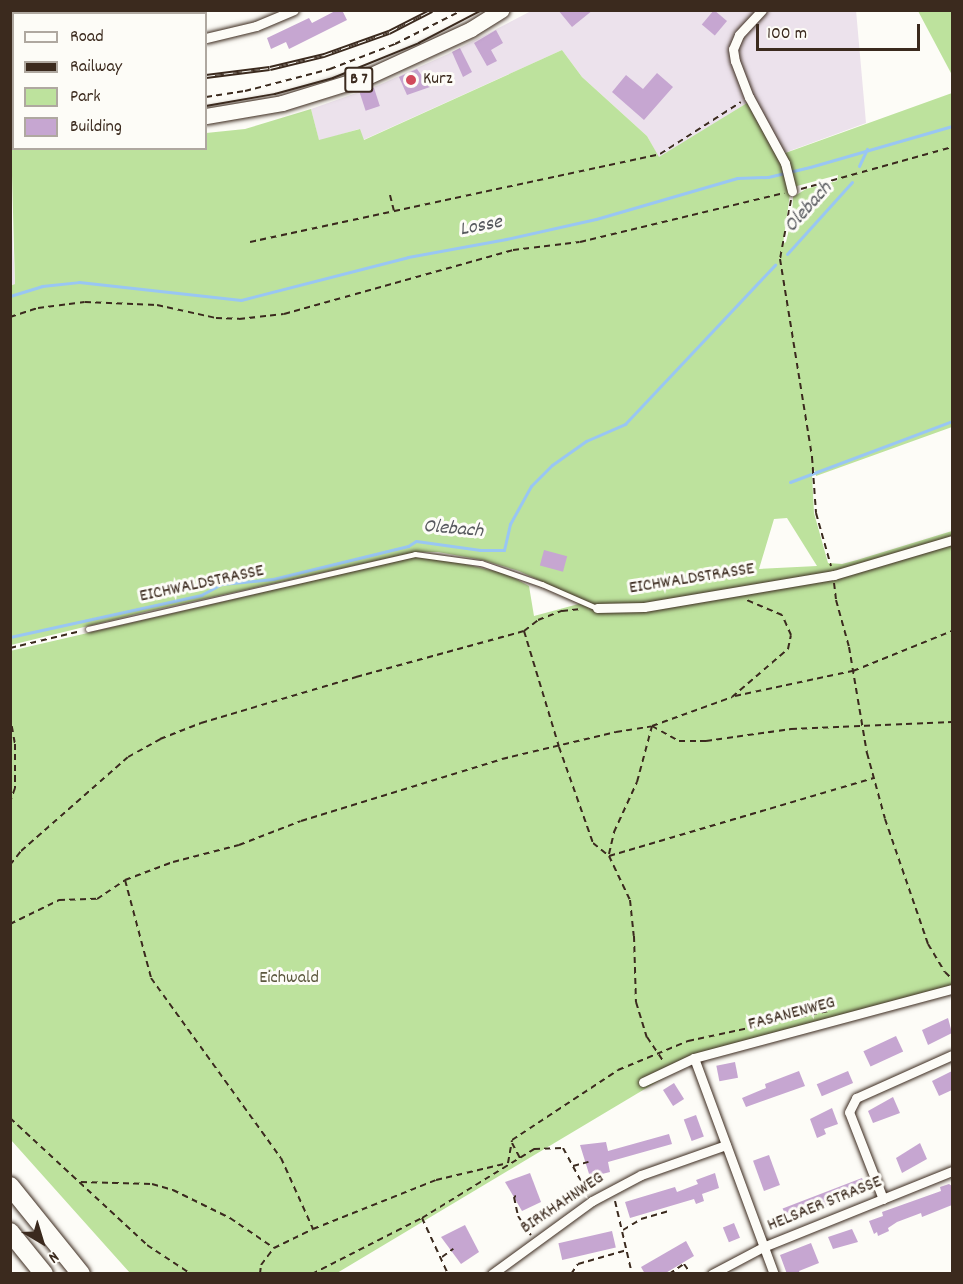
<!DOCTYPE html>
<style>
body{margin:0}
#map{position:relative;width:963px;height:1284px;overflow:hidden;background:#fdfcf7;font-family:Dekko,sans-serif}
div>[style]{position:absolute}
.built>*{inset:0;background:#ece2ec}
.green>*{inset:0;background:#bde29d}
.stream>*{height:3px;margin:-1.5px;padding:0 1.5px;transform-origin:1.5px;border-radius:1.5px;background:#99c6f3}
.building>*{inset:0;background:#c6a6d1;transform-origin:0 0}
.path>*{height:2px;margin-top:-1px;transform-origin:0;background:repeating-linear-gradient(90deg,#3b2a1e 0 6px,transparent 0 10.5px)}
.roads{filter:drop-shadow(0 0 2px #3b2a1e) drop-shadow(0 0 2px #3b2a1e)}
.lane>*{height:4.5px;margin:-2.25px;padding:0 2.25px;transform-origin:2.25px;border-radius:2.25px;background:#fdfcf7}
.street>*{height:9px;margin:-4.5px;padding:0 4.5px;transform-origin:4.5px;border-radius:4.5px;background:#fdfcf7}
.primary>*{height:15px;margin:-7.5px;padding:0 7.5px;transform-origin:7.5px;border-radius:7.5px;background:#fdfcf7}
.highway>*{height:18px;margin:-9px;padding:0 9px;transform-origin:9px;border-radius:9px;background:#fdfcf7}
.tram>*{height:1.5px;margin:-0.75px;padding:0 0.75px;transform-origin:0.75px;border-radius:0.75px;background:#3b2a1e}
.rail>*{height:5px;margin-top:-2.5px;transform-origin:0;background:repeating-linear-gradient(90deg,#fdfcf7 0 9px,#3b2a1e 0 18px);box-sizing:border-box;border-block:2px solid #3b2a1e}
.dots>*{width:16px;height:16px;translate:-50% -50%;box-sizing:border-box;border:3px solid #fdfcf7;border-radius:50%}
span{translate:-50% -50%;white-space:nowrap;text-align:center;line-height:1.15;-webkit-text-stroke:6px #fdfcf7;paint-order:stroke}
.shield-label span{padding:2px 4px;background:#fdfcf7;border:2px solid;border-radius:4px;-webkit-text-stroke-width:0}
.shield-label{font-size:16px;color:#3b2a1e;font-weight:700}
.poi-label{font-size:18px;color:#3b2a1e}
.left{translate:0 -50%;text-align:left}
.street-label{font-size:18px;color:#3b2a1e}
.park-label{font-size:18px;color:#5c583e}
.water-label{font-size:20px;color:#57595e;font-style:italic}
.frame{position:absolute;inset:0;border:12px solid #3b2a1e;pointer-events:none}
.legend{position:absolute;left:12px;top:12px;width:195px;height:138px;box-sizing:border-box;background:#fdfcf7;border:2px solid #afa8a0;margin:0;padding:8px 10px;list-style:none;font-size:18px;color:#3b2a1e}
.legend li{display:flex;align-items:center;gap:12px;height:30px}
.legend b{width:30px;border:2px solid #afa8a0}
.north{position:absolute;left:12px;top:1212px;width:60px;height:60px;-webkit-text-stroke:4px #fdfcf7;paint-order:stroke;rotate:142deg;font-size:16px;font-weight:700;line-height:24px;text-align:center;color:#3b2a1e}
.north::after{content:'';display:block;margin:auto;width:21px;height:27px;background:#3b2a1e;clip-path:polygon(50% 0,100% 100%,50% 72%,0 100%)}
.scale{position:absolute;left:756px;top:24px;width:164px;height:27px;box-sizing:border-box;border:3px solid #3b2a1e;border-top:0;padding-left:8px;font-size:18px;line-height:21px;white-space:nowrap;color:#3b2a1e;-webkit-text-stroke:4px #fdfcf7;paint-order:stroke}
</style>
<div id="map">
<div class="built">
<div style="clip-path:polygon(856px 10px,866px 123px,776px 156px,747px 103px,659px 158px,647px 136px,582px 77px,562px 50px,363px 140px,359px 129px,319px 141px,311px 109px,379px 85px,448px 54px,531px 11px)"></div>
<div style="clip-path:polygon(10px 183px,15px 284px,11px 286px,10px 286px)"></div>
</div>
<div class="green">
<div style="clip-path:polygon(918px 11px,952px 11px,952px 75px)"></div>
<div style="clip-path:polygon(evenodd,562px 50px,582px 77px,647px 136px,659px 157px,747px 103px,777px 156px,952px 93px,952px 427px,816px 476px,815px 470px,812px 474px,814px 513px,828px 563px,842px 564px,857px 560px,952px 531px,952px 991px,690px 1062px,337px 1273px,130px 1273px,11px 1140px,10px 651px,415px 557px,443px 559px,507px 574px,529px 586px,534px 616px,586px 602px,519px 571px,482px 560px,438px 552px,416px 552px,145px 612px,11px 645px,10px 286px,15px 284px,11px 139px,13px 139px,14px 148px,206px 148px,206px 133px,245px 129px,311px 109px,319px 140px,360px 129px,364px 140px,562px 50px,838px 175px,837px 181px,806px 189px,793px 197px,792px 217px,786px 242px,783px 244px,790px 194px,797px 186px,838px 175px,562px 50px,787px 518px,817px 566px,759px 569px,774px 519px,787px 518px)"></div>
</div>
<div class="stream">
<div style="left:859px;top:166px;width:19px;rotate:-65deg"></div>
<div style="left:787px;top:254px;width:97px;rotate:-47.9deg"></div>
<div style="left:10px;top:296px;width:34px;rotate:-17deg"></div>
<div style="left:42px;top:286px;width:37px;rotate:-6deg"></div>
<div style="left:79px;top:282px;width:163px;rotate:6.3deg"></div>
<div style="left:241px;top:300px;width:172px;rotate:-14.4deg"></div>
<div style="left:408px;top:257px;width:100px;rotate:-10.4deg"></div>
<div style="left:506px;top:239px;width:92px;rotate:-12.5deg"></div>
<div style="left:596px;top:219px;width:147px;rotate:-16.2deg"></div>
<div style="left:737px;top:178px;width:31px;rotate:-2deg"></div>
<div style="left:768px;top:177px;width:43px;rotate:-13.4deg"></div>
<div style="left:810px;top:167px;width:148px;rotate:-16.1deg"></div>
<div style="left:790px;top:482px;width:173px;rotate:-20.6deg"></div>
<div style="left:10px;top:637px;width:196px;rotate:-12.4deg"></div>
<div style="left:201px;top:595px;width:24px;rotate:-28deg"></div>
<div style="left:222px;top:584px;width:51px;rotate:-5.6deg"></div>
<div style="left:273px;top:579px;width:139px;rotate:-13.7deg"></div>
<div style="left:408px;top:546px;width:9px;rotate:-32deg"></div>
<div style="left:416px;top:541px;width:65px;rotate:8deg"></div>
<div style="left:480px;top:550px;width:24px"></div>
<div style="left:504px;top:550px;width:27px;rotate:-77deg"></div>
<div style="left:510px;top:524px;width:43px;rotate:-61.1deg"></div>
<div style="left:531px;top:486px;width:30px;rotate:-45deg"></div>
<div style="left:552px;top:465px;width:42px;rotate:-35.2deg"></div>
<div style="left:586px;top:441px;width:43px;rotate:-23.6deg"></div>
<div style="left:625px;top:424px;width:219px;rotate:-46.7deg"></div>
</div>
<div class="building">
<div style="clip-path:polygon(337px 10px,342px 10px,347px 20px,289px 49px,286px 42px,271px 49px,267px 38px,309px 18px,312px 23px)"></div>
<div style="clip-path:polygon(558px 10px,593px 10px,572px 27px)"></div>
<div style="left:714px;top:10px;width:17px;height:19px;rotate:40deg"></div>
<div style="clip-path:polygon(496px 30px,503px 43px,491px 50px,497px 61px,487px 66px,474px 43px)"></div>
<div style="clip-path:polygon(460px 48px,472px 72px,463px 77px,452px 52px)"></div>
<div style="clip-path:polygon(417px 69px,430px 87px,407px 95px,399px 77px)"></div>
<div style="clip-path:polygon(657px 73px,673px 87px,644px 120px,612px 92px,626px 75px,643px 89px)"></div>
<div style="left:374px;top:88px;width:19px;height:15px;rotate:72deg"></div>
<div style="left:544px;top:550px;width:24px;height:16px;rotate:15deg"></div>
<div style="clip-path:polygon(948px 1018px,952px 1033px,928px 1045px,922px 1030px)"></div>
<div style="left:896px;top:1036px;width:17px;height:36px;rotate:65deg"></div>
<div style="left:735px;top:1062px;width:16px;height:19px;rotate:79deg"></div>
<div style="clip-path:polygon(799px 1071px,805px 1086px,746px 1107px,742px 1098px,766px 1088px,765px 1084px)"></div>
<div style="left:848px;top:1071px;width:13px;height:34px;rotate:67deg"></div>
<div style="clip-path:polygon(952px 1071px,952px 1090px,939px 1096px,932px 1081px)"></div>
<div style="left:674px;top:1083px;width:19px;height:13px;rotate:58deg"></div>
<div style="clip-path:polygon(893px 1097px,900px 1113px,873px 1123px,868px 1111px)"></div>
<div style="clip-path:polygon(832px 1108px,838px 1124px,824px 1129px,826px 1134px,817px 1138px,810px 1119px)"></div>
<div style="left:696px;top:1115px;width:23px;height:13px;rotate:70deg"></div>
<div style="clip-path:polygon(669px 1134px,672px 1144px,608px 1162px,610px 1172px,590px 1177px,580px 1145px,606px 1142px,608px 1151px)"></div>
<div style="clip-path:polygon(920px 1143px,927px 1159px,902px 1173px,896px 1158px)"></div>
<div style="left:769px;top:1155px;width:32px;height:17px;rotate:70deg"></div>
<div style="clip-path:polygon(530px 1173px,541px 1202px,522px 1211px,505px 1182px)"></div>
<div style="clip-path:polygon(715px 1173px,719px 1188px,702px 1194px,704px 1201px,696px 1204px,694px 1199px,630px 1218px,625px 1202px,675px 1187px,677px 1192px,698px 1184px,696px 1180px)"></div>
<div style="left:862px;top:1178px;width:14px;height:85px;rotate:69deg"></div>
<div style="clip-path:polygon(949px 1184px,952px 1186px,952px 1205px,922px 1217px,921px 1213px,897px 1222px,888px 1228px,889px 1231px,878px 1236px,877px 1232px,874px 1234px,869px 1221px,883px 1216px,882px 1212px,941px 1191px,940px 1187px)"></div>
<div style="left:734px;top:1223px;width:16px;height:12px;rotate:68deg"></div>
<div style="clip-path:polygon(465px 1225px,479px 1252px,461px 1264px,441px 1237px)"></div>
<div style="clip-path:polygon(852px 1229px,858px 1242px,833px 1249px,828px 1237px)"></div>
<div style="left:612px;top:1231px;width:17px;height:55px;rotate:77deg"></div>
<div style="clip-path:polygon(686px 1241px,694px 1256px,664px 1274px,645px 1274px,641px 1267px)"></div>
<div style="clip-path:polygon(811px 1243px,819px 1263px,799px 1271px,800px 1274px,787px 1274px,780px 1255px)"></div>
</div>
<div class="path">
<div style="left:206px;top:97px;width:39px;rotate:-9deg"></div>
<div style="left:245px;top:91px;width:88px;rotate:-14.5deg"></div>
<div style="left:330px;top:69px;width:70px;rotate:-21deg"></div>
<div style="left:395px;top:44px;width:76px;rotate:-26.6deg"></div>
<div style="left:10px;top:108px;width:4px"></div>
<div style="left:801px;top:189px;width:157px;rotate:-15.5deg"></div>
<div style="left:390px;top:195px;width:16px;rotate:76deg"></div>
<div style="left:791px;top:200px;width:60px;rotate:100.6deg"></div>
<div style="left:780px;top:259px;width:201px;rotate:80.8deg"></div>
<div style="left:812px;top:457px;width:56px;rotate:85.9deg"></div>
<div style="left:816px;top:513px;width:55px;rotate:74.2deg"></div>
<div style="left:250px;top:242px;width:419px;rotate:-12.1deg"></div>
<div style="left:660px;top:154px;width:96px;rotate:-32.7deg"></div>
<div style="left:10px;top:317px;width:29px;rotate:-18deg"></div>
<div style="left:38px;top:308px;width:47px;rotate:-7.3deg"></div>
<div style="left:85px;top:302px;width:72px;rotate:2.4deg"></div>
<div style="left:157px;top:305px;width:60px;rotate:12.4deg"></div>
<div style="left:216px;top:318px;width:23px;rotate:2deg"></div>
<div style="left:239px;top:319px;width:45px;rotate:-6.3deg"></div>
<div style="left:284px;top:314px;width:238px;rotate:-15.6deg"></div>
<div style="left:513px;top:250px;width:67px;rotate:-6.8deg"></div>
<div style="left:580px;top:242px;width:210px;rotate:-13.5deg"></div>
<div style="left:834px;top:583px;width:17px;rotate:83deg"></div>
<div style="left:836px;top:600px;width:49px;rotate:74.5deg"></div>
<div style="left:849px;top:647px;width:108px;rotate:80.4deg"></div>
<div style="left:867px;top:753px;width:68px;rotate:74.7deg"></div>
<div style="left:885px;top:819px;width:132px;rotate:71deg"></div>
<div style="left:928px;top:944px;width:33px;rotate:59deg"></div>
<div style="left:945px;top:972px;width:10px;rotate:45deg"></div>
<div style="left:524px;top:631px;width:121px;rotate:73.2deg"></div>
<div style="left:559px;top:747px;width:102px;rotate:70.5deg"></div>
<div style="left:593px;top:843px;width:21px;rotate:39deg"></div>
<div style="left:609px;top:856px;width:49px;rotate:64.5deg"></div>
<div style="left:630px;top:900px;width:36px;rotate:84deg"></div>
<div style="left:634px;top:936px;width:66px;rotate:88.3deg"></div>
<div style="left:636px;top:1002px;width:37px;rotate:73deg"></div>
<div style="left:647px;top:1037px;width:30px;rotate:56deg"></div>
<div style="left:10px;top:648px;width:73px;rotate:-13.5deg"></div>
<div style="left:735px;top:696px;width:121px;rotate:-12deg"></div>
<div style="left:853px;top:671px;width:107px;rotate:-22deg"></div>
<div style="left:10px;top:716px;width:28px;rotate:80deg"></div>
<div style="left:15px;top:744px;width:44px;rotate:90deg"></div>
<div style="left:15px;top:788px;width:15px;rotate:110deg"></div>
<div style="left:609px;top:854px;width:23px;rotate:-77deg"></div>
<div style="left:614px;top:832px;width:55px;rotate:-65.3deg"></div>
<div style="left:637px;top:782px;width:58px;rotate:-75deg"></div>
<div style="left:652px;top:726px;width:85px;rotate:-19.9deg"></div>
<div style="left:732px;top:697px;width:74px;rotate:-40.6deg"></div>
<div style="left:788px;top:649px;width:14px;rotate:-78deg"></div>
<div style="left:791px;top:635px;width:22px;rotate:-114deg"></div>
<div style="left:782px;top:615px;width:38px;rotate:-157deg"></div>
<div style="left:609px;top:856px;width:276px;rotate:-16.4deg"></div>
<div style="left:10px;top:865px;width:18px;rotate:-52deg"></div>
<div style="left:21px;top:851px;width:142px;rotate:-41.3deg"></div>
<div style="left:128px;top:757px;width:37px;rotate:-29deg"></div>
<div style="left:160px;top:739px;width:44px;rotate:-21.3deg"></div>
<div style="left:201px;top:723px;width:162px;rotate:-16.5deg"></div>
<div style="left:356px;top:677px;width:174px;rotate:-15.3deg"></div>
<div style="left:524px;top:631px;width:18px;rotate:-38deg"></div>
<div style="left:538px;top:620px;width:26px;rotate:-21deg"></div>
<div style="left:562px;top:611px;width:19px;rotate:-6deg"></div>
<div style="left:125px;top:880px;width:101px;rotate:75.1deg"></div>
<div style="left:151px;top:978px;width:222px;rotate:54.2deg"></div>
<div style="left:281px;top:1158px;width:78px;rotate:65.7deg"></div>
<div style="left:10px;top:924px;width:55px;rotate:-26.1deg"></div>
<div style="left:59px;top:900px;width:38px;rotate:-2deg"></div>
<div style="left:97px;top:899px;width:34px;rotate:-34deg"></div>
<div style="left:125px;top:880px;width:51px;rotate:-20.6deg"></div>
<div style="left:173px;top:862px;width:68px;rotate:-14.4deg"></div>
<div style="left:239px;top:845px;width:66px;rotate:-21.2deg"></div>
<div style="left:301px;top:821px;width:210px;rotate:-17.1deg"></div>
<div style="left:502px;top:759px;width:117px;rotate:-13.3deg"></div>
<div style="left:616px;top:732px;width:36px;rotate:-9deg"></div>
<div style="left:652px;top:726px;width:31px;rotate:29deg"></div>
<div style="left:679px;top:741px;width:27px"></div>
<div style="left:706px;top:741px;width:86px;rotate:-8deg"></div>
<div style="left:791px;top:729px;width:161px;rotate:-2.5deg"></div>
<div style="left:10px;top:1118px;width:187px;rotate:42.8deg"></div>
<div style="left:147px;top:1245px;width:53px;rotate:33.4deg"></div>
<div style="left:512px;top:1143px;width:17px;rotate:62deg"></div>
<div style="left:573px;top:1166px;width:16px;rotate:-15deg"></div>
<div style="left:81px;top:1182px;width:71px;rotate:1.6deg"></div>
<div style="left:152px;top:1184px;width:22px;rotate:16deg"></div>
<div style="left:173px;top:1190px;width:64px;rotate:26.2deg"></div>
<div style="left:230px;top:1218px;width:53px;rotate:34.3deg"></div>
<div style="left:516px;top:1196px;width:2px;rotate:153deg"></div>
<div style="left:514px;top:1197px;width:19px;rotate:78deg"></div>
<div style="left:518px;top:1216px;width:23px;rotate:56deg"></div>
<div style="left:615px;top:1201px;width:75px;rotate:76.9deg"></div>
<div style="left:422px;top:1218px;width:62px;rotate:65.1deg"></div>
<div style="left:623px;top:1230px;width:21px;rotate:-31deg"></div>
<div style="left:641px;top:1219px;width:29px;rotate:-16deg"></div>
<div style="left:442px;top:1257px;width:14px;rotate:-36deg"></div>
<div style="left:260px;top:1274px;width:9px;rotate:-84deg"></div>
<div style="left:261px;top:1265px;width:21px;rotate:-53deg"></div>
<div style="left:274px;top:1248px;width:43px;rotate:-26deg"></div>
<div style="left:313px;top:1229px;width:132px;rotate:-21.7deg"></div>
<div style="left:436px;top:1180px;width:74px;rotate:-13.3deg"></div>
<div style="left:508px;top:1163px;width:23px;rotate:-80deg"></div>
<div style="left:512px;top:1140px;width:127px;rotate:-33.4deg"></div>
<div style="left:618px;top:1070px;width:76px;rotate:-22.5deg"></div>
<div style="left:688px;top:1041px;width:147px;rotate:-12.1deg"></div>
<div style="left:312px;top:1274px;width:123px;rotate:-27deg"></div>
<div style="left:422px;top:1218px;width:132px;rotate:-31.6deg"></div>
<div style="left:534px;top:1149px;width:29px;rotate:-2deg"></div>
<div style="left:563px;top:1148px;width:52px;rotate:61.5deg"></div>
<div style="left:571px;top:1274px;width:12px;rotate:-55deg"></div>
<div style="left:578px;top:1264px;width:51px;rotate:-15.9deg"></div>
<div style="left:669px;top:1274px;width:18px;rotate:-34deg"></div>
<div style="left:684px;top:1264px;width:12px;rotate:55deg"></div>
</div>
<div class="roads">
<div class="lane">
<div style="left:55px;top:10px;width:4px;rotate:76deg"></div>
<div style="left:100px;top:10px;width:4px;rotate:76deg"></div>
<div style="left:88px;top:629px;width:335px;rotate:-12.9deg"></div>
<div style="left:415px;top:554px;width:67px;rotate:7.8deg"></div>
<div style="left:481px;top:563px;width:65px;rotate:19deg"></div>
<div style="left:542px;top:584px;width:60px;rotate:23.6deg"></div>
</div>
<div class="street">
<div style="left:762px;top:10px;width:34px;rotate:133deg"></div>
<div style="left:739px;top:35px;width:15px;rotate:113deg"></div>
<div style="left:733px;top:49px;width:12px;rotate:81deg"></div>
<div style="left:735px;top:61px;width:39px;rotate:69deg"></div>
<div style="left:749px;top:97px;width:75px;rotate:61.4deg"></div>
<div style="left:785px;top:163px;width:29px;rotate:76deg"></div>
<div style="left:206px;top:38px;width:51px;rotate:-13.5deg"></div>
<div style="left:256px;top:26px;width:41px;rotate:-22.8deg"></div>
<div style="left:10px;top:71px;width:4px"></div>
<div style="left:597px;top:608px;width:47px;rotate:-1.2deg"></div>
<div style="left:644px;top:607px;width:193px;rotate:-9.6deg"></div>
<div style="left:834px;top:575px;width:123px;rotate:-16.5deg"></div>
<div style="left:694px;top:1058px;width:230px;rotate:69.7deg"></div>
<div style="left:643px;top:1082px;width:56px;rotate:-25.2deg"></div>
<div style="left:694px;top:1058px;width:267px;rotate:-15deg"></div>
<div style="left:883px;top:1199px;width:93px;rotate:-111.3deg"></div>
<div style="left:849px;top:1112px;width:16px;rotate:-63deg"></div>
<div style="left:856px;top:1098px;width:105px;rotate:-24.1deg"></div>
<div style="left:492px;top:1274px;width:124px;rotate:-36.1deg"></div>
<div style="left:592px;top:1201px;width:55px;rotate:-28deg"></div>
<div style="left:641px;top:1175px;width:90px;rotate:-19.4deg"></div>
<div style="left:712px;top:1274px;width:58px;rotate:-27.9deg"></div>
<div style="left:763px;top:1247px;width:204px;rotate:-21.9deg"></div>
</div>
<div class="primary">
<div style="left:206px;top:116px;width:77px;rotate:-9.7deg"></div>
<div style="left:282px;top:103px;width:91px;rotate:-17.2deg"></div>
<div style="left:369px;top:76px;width:112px;rotate:-24.7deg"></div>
<div style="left:471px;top:29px;width:36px;rotate:-32deg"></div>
<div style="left:10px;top:130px;width:4px;rotate:-14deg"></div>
</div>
<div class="highway">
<div style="left:10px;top:1186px;width:113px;rotate:51.1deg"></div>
<div style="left:10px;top:1232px;width:54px;rotate:51deg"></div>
</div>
</div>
<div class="tram">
<div style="left:206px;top:106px;width:70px;rotate:-9.9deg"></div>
<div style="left:275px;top:94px;width:60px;rotate:-15.4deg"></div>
<div style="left:333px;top:78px;width:93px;rotate:-22.1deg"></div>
<div style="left:419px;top:43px;width:71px;rotate:-27.6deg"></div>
<div style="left:10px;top:114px;width:4px"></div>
</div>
<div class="rail">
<div style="left:206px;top:76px;width:64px;rotate:-7.1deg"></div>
<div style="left:270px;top:68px;width:56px;rotate:-13.5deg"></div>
<div style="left:324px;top:55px;width:69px;rotate:-19.5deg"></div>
<div style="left:389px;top:32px;width:48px;rotate:-27.1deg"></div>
<div style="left:10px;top:86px;width:4px"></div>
</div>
<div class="dots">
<div style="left:411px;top:80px;background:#d1495b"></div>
</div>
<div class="shield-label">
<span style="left:359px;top:80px">B 7</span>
</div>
<div class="poi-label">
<span class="left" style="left:423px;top:80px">Kurz</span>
</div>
<div class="street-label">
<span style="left:692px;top:580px;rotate:-9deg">EICHWALDSTRASSE</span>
<span style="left:202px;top:585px;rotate:-12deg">EICHWALDSTRASSE</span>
<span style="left:792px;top:1015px;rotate:-15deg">FASANENWEG</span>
<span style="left:563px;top:1204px;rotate:-34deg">BIRKHAHNWEG</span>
<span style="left:825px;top:1205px;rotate:-22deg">HELSAER STRASSE</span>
</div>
<div class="park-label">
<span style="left:289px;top:979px">Eichwald</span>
</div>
<div class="water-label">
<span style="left:809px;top:208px;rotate:-48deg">Olebach</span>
<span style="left:481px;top:227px;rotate:-11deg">Losse</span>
<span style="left:453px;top:530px;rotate:5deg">Olebach</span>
</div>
<div class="frame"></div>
<ul class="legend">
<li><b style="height:8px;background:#fdfcf7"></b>Road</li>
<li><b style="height:8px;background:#3b2a1e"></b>Railway</li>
<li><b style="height:16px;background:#bde29d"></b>Park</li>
<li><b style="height:16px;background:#c6a6d1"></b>Building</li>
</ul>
<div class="north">N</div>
<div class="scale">100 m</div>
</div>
